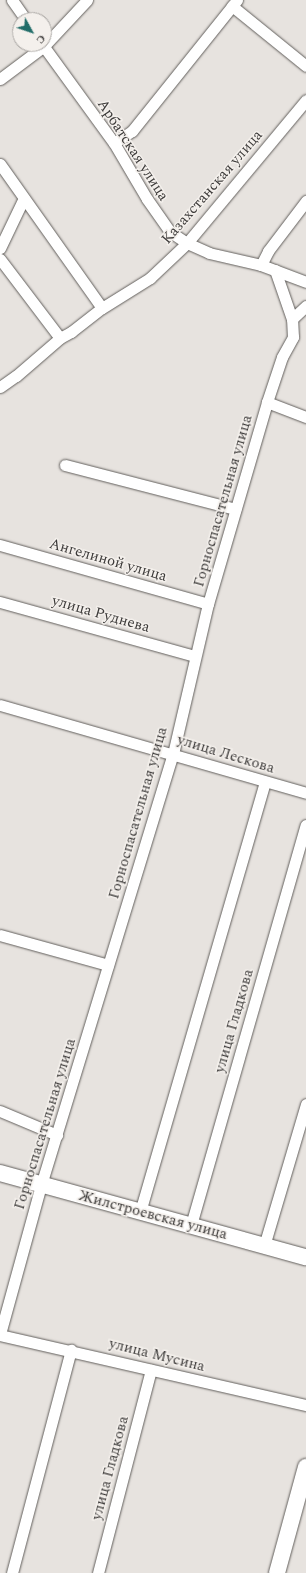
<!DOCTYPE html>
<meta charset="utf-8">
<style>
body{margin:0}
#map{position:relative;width:306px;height:1573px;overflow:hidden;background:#e7e3df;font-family:Spectral,serif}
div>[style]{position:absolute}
.roads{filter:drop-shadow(0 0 1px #625f5c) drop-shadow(0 0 1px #625f5c)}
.street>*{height:11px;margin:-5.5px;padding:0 5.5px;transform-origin:5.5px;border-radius:5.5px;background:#fff}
.secondary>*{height:16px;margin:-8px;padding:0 8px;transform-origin:8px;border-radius:8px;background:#fff}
span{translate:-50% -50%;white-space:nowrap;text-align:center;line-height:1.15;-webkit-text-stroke:3px #f4f0ec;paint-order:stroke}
.street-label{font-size:15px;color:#3c3a39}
.north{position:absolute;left:12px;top:12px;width:40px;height:40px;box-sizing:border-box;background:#f4f0ec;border:1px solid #aaa7a4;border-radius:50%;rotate:130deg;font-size:11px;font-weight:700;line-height:16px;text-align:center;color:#3c3a39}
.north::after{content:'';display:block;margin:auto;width:14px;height:18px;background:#226d69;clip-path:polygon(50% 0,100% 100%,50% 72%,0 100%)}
</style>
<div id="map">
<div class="roads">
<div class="street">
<div style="left:12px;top:0;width:24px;rotate:55deg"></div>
<div style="left:232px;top:6px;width:95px;rotate:39deg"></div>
<div style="left:42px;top:44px;width:122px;rotate:54deg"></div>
<div style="left:114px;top:143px;width:65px;rotate:59.5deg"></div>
<div style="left:147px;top:199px;width:39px;rotate:55deg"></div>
<div style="left:169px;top:231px;width:22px;rotate:34deg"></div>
<div style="left:187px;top:243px;width:24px;rotate:24deg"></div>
<div style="left:209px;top:253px;width:53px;rotate:13deg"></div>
<div style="left:261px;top:265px;width:48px;rotate:20.7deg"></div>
<div style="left:0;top:79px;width:55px;rotate:-36.9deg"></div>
<div style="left:44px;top:46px;width:63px;rotate:-46.9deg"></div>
<div style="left:114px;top:143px;width:22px;rotate:-34deg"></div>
<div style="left:132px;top:131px;width:168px;rotate:-51.3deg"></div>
<div style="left:0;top:164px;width:176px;rotate:54.7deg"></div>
<div style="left:0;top:248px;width:55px;rotate:-64.4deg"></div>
<div style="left:0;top:259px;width:99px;rotate:52.8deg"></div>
<div style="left:261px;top:265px;width:16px;rotate:-63deg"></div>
<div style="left:268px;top:251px;width:63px;rotate:-52.8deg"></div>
<div style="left:275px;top:270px;width:52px;rotate:70.9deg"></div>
<div style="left:0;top:387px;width:19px;rotate:-35deg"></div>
<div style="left:16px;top:376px;width:58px;rotate:-40.8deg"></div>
<div style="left:60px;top:338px;width:13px;rotate:-29deg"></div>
<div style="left:71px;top:332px;width:39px;rotate:-38deg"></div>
<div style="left:102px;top:308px;width:57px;rotate:-32deg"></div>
<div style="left:150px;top:278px;width:51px;rotate:-43.4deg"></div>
<div style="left:187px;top:243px;width:186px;rotate:-50.2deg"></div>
<div style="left:267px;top:402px;width:42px;rotate:21deg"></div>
<div style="left:65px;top:465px;width:176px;rotate:14.5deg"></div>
<div style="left:0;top:545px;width:216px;rotate:15.8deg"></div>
<div style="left:0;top:602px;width:202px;rotate:15.5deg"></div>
<div style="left:0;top:705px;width:318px;rotate:16deg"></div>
<div style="left:0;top:935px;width:112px;rotate:15.5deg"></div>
<div style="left:0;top:1111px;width:62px;rotate:22.8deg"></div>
<div style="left:140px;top:1212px;width:448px;rotate:-73.8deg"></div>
<div style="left:191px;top:1225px;width:416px;rotate:-74deg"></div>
<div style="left:264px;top:1246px;width:148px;rotate:-73.5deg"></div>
<div style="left:0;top:1334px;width:155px;rotate:-74.6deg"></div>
<div style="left:41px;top:1185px;width:451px;rotate:-73deg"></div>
<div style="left:173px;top:754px;width:154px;rotate:-76.9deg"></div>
<div style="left:208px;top:604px;width:210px;rotate:-73.7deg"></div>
<div style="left:267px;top:402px;width:47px;rotate:-71.6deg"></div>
<div style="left:282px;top:357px;width:23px;rotate:-61deg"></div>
<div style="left:293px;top:337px;width:18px;rotate:-93deg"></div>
<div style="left:292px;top:319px;width:19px;rotate:-43deg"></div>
<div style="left:0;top:1335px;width:314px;rotate:12.9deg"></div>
<div style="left:12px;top:1573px;width:231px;rotate:-75.2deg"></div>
<div style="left:98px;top:1573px;width:210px;rotate:-75.4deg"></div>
</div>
<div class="secondary">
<div style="left:0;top:1173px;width:317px;rotate:15.4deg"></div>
<div style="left:277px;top:1573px;width:110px;rotate:-74.7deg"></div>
</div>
</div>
<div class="street-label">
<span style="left:133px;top:150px;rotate:57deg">Арбатская улица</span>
<span style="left:212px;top:187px;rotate:-49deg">Казахстанская улица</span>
<span style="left:223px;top:501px;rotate:-74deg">Горноспасательная улица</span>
<span style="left:108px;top:560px;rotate:16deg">Ангелиной улица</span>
<span style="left:101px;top:614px;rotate:16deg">улица Руднева</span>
<span style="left:226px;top:754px;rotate:17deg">улица Лескова</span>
<span style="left:138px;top:813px;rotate:-74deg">Горноспасательная улица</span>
<span style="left:234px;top:1021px;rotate:-74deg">улица Гладкова</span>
<span style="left:45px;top:1124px;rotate:-73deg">Горноспасательная улица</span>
<span style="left:153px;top:1215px;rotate:15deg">Жилстроевская улица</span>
<span style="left:157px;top:1355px;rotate:14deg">улица Мусина</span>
<span style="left:110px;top:1468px;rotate:-75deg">улица Гладкова</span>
</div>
<div class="north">С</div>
</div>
